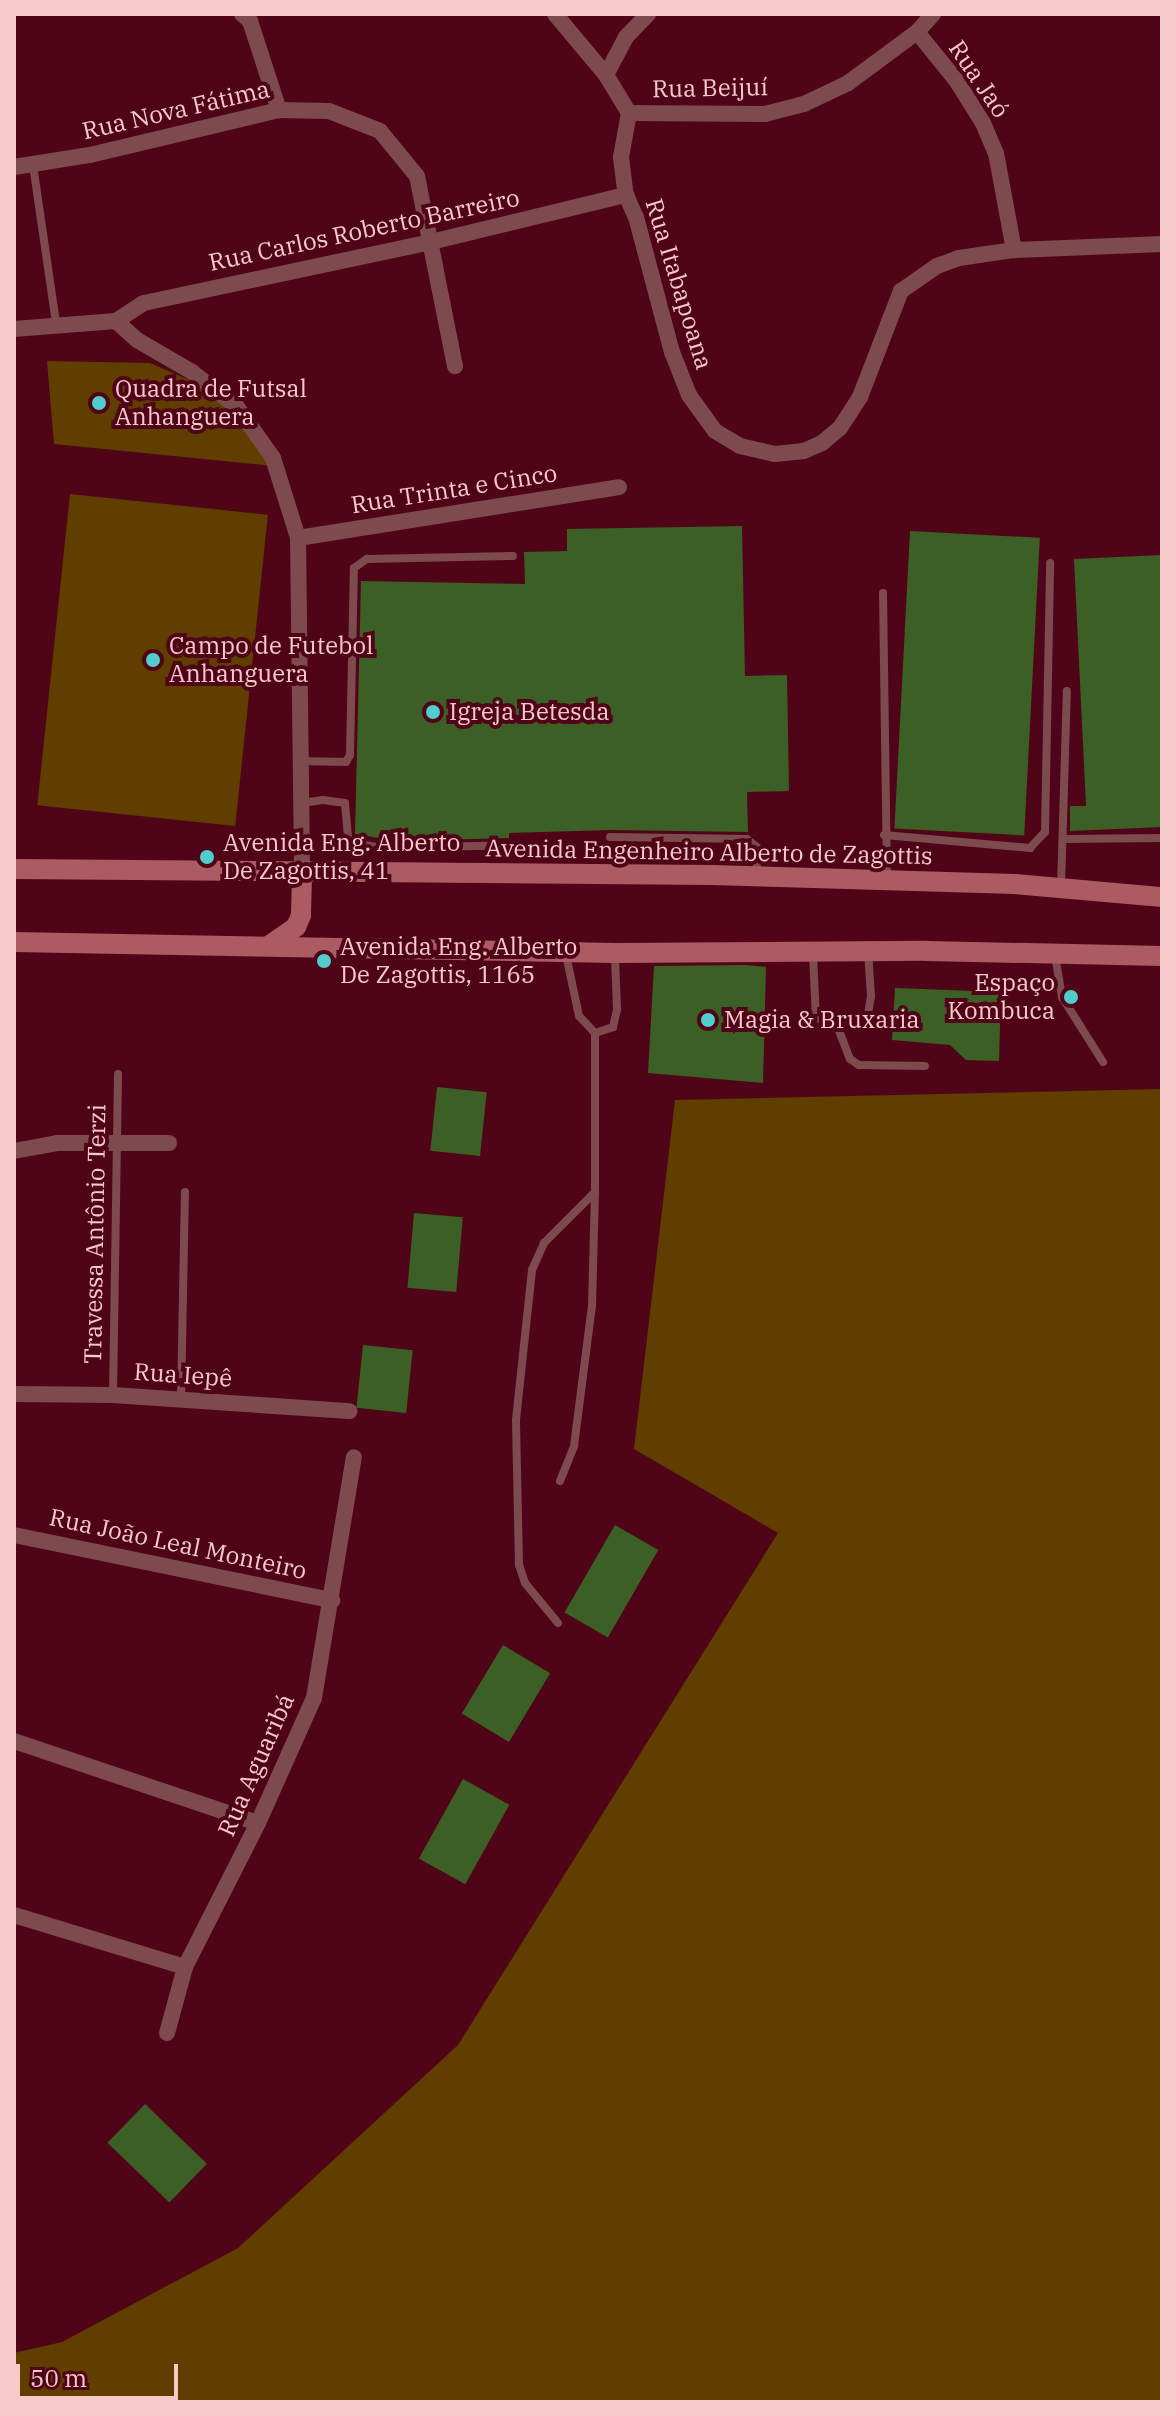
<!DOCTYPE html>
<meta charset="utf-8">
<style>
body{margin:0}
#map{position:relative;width:1176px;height:2416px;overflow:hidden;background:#4f0517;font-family:"IBM Plex Serif",serif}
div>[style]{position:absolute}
.green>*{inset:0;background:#5f3e00;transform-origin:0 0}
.building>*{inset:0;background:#3b5f25;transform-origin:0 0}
.lane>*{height:8px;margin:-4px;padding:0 4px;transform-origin:4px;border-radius:4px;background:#7d4a4e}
.street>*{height:16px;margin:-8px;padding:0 8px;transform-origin:8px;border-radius:8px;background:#7d4a4e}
.secondary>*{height:20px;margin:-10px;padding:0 10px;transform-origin:10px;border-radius:10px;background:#ac5b62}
.dots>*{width:22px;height:22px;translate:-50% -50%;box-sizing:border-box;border:4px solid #4f0517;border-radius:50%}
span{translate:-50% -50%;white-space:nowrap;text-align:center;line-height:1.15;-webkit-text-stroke:8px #4f0517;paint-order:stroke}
.street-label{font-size:24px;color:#f6c9cb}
.poi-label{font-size:24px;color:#f6c9cb}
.left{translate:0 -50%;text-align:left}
.right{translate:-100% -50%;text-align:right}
.frame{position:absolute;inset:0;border:16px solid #f6c9cb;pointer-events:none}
.scale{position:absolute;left:16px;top:2364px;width:162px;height:36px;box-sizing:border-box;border:4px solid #f6c9cb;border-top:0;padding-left:10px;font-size:24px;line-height:28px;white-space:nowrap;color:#f6c9cb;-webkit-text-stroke:6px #4f0517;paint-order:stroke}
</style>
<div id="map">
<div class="green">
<div style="clip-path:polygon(47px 361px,150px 363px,196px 383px,241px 419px,273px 466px,54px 444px)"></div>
<div style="left:70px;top:494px;width:199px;height:313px;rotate:6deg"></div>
<div style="clip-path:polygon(1162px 1089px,1162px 2402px,14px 2402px,14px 2353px,62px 2342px,238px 2248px,458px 2045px,778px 1533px,634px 1449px,675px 1100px)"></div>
</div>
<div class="building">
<div style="clip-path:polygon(742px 526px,745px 676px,787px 675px,789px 791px,747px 792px,748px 832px,610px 830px,509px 833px,509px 838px,396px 841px,355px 834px,361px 581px,525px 584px,524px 552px,567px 551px,567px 529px)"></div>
<div style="left:910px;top:531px;width:130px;height:298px;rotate:3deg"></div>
<div style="clip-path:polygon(1162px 555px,1162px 827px,1070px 831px,1070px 806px,1086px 806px,1074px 559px)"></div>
<div style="clip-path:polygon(745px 965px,766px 967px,763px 1083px,648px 1073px,654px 966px)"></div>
<div style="clip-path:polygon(895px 988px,1001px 992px,999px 1061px,966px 1060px,950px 1045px,892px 1040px)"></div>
<div style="left:437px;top:1087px;width:50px;height:64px;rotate:6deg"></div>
<div style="left:414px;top:1213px;width:49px;height:75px;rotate:5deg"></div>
<div style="left:363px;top:1345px;width:50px;height:63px;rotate:6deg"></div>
<div style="left:615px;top:1525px;width:50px;height:101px;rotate:30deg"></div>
<div style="left:503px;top:1645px;width:55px;height:80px;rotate:31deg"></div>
<div style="left:463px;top:1779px;width:53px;height:91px;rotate:29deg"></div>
<div style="left:145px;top:2104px;width:86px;height:54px;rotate:44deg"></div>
</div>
<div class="lane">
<div style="left:33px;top:165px;width:160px;rotate:81.7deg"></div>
<div style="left:883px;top:593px;width:287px;rotate:89.2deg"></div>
<div style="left:301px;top:761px;width:45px;rotate:1.3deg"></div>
<div style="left:346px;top:762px;width:8px;rotate:-60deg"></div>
<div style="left:350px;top:755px;width:187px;rotate:-88.8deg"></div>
<div style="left:354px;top:568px;width:16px;rotate:-35deg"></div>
<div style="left:367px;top:559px;width:146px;rotate:-1.2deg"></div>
<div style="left:302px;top:803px;width:21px;rotate:-8deg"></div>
<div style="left:323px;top:800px;width:22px;rotate:8deg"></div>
<div style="left:345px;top:803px;width:34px;rotate:85deg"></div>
<div style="left:348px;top:837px;width:8px;rotate:45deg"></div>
<div style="left:354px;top:843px;width:27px;rotate:10deg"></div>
<div style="left:381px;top:848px;width:139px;rotate:-1.2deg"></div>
<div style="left:884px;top:835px;width:147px;rotate:5.1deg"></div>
<div style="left:1030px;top:848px;width:22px;rotate:-47deg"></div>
<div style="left:1045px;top:832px;width:269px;rotate:-88.9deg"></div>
<div style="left:610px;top:837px;width:137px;rotate:0.8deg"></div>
<div style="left:747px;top:839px;width:14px;rotate:39deg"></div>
<div style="left:758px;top:848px;width:27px;rotate:94deg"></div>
<div style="left:1063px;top:839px;width:99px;rotate:-0.6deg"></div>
<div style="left:1061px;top:888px;width:197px;rotate:-88.3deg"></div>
<div style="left:813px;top:954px;width:66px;rotate:87.4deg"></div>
<div style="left:816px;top:1020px;width:11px;rotate:41deg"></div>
<div style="left:824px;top:1027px;width:14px;rotate:4deg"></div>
<div style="left:838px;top:1028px;width:30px;rotate:-14deg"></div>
<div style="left:867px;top:1021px;width:25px;rotate:-81deg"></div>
<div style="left:871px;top:996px;width:45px;rotate:-93.8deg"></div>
<div style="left:1055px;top:955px;width:43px;rotate:80.5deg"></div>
<div style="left:1062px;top:997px;width:77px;rotate:57.8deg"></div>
<div style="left:838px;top:1028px;width:33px;rotate:69deg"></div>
<div style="left:850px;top:1059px;width:11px;rotate:34deg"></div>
<div style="left:859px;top:1065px;width:66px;rotate:0.9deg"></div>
<div style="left:595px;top:1033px;width:19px;rotate:-18deg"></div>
<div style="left:613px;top:1027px;width:18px;rotate:-77deg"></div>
<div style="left:617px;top:1009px;width:53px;rotate:-92.2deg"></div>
<div style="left:113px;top:1395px;width:321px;rotate:-89.1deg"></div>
<div style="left:181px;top:1398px;width:206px;rotate:-88.9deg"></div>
<div style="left:560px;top:1481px;width:38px;rotate:-68deg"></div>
<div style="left:574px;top:1446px;width:141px;rotate:-82.7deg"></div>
<div style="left:592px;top:1306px;width:114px;rotate:-88.5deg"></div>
<div style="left:595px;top:1192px;width:159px;rotate:-90deg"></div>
<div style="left:595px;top:1033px;width:23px;rotate:-133deg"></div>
<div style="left:579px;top:1016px;width:62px;rotate:-102deg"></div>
<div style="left:558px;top:1623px;width:52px;rotate:-129.5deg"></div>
<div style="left:525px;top:1583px;width:19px;rotate:-108deg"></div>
<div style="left:519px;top:1565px;width:145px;rotate:-91.2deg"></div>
<div style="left:516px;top:1420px;width:151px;rotate:-83.9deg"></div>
<div style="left:532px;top:1270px;width:30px;rotate:-66deg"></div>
<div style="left:544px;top:1243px;width:72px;rotate:-45deg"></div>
</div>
<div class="street">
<div style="left:242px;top:14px;width:11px;rotate:41deg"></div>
<div style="left:250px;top:21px;width:94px;rotate:72deg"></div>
<div style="left:555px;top:14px;width:80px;rotate:50.1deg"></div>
<div style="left:606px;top:75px;width:44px;rotate:58.8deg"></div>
<div style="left:917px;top:32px;width:62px;rotate:50.9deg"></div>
<div style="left:956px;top:80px;width:51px;rotate:57.9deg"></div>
<div style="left:983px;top:123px;width:33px;rotate:67deg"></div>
<div style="left:996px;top:153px;width:99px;rotate:79.5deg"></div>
<div style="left:606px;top:75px;width:43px;rotate:-62.2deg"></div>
<div style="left:626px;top:37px;width:32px;rotate:-46deg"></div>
<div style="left:629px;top:113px;width:45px;rotate:100.3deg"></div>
<div style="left:621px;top:157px;width:38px;rotate:83deg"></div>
<div style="left:626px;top:195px;width:24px;rotate:66deg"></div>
<div style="left:636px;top:217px;width:140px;rotate:75.1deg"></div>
<div style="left:672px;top:352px;width:46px;rotate:68.4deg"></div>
<div style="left:689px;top:395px;width:44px;rotate:54.2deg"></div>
<div style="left:715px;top:431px;width:29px;rotate:31deg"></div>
<div style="left:740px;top:446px;width:36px;rotate:13deg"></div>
<div style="left:775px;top:454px;width:29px;rotate:-6deg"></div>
<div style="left:804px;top:451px;width:20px;rotate:-24deg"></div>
<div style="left:822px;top:443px;width:23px;rotate:-40deg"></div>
<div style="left:840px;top:428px;width:37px;rotate:-57deg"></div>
<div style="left:860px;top:397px;width:114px;rotate:-68.9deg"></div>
<div style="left:901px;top:291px;width:44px;rotate:-34.8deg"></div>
<div style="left:937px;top:266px;width:23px;rotate:-20deg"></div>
<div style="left:959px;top:258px;width:56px;rotate:-8.3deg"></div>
<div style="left:1014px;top:250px;width:148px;rotate:-2.3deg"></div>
<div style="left:629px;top:113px;width:136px;rotate:0.4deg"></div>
<div style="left:765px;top:114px;width:40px;rotate:-14.4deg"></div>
<div style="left:804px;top:104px;width:49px;rotate:-25.5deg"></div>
<div style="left:848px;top:83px;width:86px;rotate:-36.5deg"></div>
<div style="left:917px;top:32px;width:24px;rotate:-48deg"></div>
<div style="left:14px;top:167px;width:77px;rotate:-9deg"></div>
<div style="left:90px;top:155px;width:194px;rotate:-13.4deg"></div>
<div style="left:279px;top:110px;width:50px;rotate:1.1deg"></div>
<div style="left:329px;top:111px;width:55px;rotate:21.4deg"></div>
<div style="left:380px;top:131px;width:58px;rotate:50.6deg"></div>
<div style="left:417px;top:176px;width:194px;rotate:78.7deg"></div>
<div style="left:116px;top:321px;width:33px;rotate:-33deg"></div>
<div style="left:144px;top:303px;width:293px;rotate:-12deg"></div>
<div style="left:431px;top:242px;width:201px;rotate:-13.6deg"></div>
<div style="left:14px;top:329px;width:102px;rotate:-4.5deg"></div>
<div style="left:116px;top:321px;width:28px;rotate:42deg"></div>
<div style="left:137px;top:340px;width:64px;rotate:30.2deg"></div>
<div style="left:192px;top:372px;width:57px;rotate:37.9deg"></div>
<div style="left:237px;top:407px;width:62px;rotate:54.8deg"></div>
<div style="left:273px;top:458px;width:84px;rotate:72.6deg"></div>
<div style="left:298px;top:538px;width:335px;rotate:89.3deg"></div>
<div style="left:298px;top:538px;width:325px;rotate:-9deg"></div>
<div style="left:14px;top:1151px;width:45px;rotate:-10.3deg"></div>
<div style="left:58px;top:1143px;width:111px"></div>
<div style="left:14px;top:1394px;width:99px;rotate:0.6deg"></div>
<div style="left:113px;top:1395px;width:237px;rotate:3.9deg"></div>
<div style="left:14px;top:1535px;width:325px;rotate:11.6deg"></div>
<div style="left:14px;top:1741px;width:257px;rotate:18.6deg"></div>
<div style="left:14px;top:1915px;width:179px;rotate:16.9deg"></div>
<div style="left:167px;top:2033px;width:68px;rotate:-74.7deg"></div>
<div style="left:185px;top:1967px;width:161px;rotate:-63.1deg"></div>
<div style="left:258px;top:1823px;width:137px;rotate:-65.9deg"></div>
<div style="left:314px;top:1698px;width:244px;rotate:-80.6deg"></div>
</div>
<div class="secondary">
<div style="left:14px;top:869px;width:698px;rotate:0.49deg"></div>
<div style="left:712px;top:875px;width:303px;rotate:1.7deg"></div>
<div style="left:1015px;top:884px;width:148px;rotate:5.1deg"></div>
<div style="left:14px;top:942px;width:601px;rotate:1.05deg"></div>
<div style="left:615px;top:953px;width:312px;rotate:-0.4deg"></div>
<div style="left:927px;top:951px;width:235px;rotate:1.2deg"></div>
<div style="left:270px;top:945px;width:32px;rotate:-35deg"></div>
<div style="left:296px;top:927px;width:13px;rotate:-67deg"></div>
<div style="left:301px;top:915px;width:42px;rotate:-88.6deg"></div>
</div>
<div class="dots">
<div style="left:99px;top:403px;background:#52cdcd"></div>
<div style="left:153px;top:660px;background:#52cdcd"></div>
<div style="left:433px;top:712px;background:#52cdcd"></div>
<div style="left:207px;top:857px;background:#52cdcd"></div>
<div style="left:324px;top:961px;background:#52cdcd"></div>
<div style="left:1071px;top:997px;background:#52cdcd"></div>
<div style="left:708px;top:1020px;background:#52cdcd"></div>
</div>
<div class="street-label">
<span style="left:979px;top:79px;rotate:56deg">Rua Jaó</span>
<span style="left:710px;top:88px;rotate:-1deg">Rua Beijuí</span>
<span style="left:176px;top:110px;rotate:-13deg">Rua Nova Fátima</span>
<span style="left:364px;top:230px;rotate:-12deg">Rua Carlos Roberto Barreiro</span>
<span style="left:679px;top:284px;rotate:73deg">Rua Itabapoana</span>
<span style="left:454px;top:489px;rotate:-9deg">Rua Trinta e Cinco</span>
<span style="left:709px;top:852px;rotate:1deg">Avenida Engenheiro Alberto de Zagottis</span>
<span style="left:95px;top:1234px;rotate:-89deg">Travessa Antônio Terzi</span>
<span style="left:183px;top:1375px;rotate:4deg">Rua Iepê</span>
<span style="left:178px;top:1544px;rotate:12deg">Rua João Leal Monteiro</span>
<span style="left:256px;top:1765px;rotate:-66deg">Rua Aguaribá</span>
</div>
<div class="poi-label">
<span class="left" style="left:115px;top:403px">Quadra de Futsal<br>Anhanguera</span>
<span class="left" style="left:169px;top:660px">Campo de Futebol<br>Anhanguera</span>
<span class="left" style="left:449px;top:712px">Igreja Betesda</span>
<span class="left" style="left:223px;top:857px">Avenida Eng. Alberto<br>De Zagottis, 41</span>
<span class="left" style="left:340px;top:961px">Avenida Eng. Alberto<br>De Zagottis, 1165</span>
<span class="right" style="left:1055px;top:997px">Espaço<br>Kombuca</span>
<span class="left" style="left:724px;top:1020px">Magia &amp; Bruxaria</span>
</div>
<div class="frame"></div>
<div class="scale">50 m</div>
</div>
